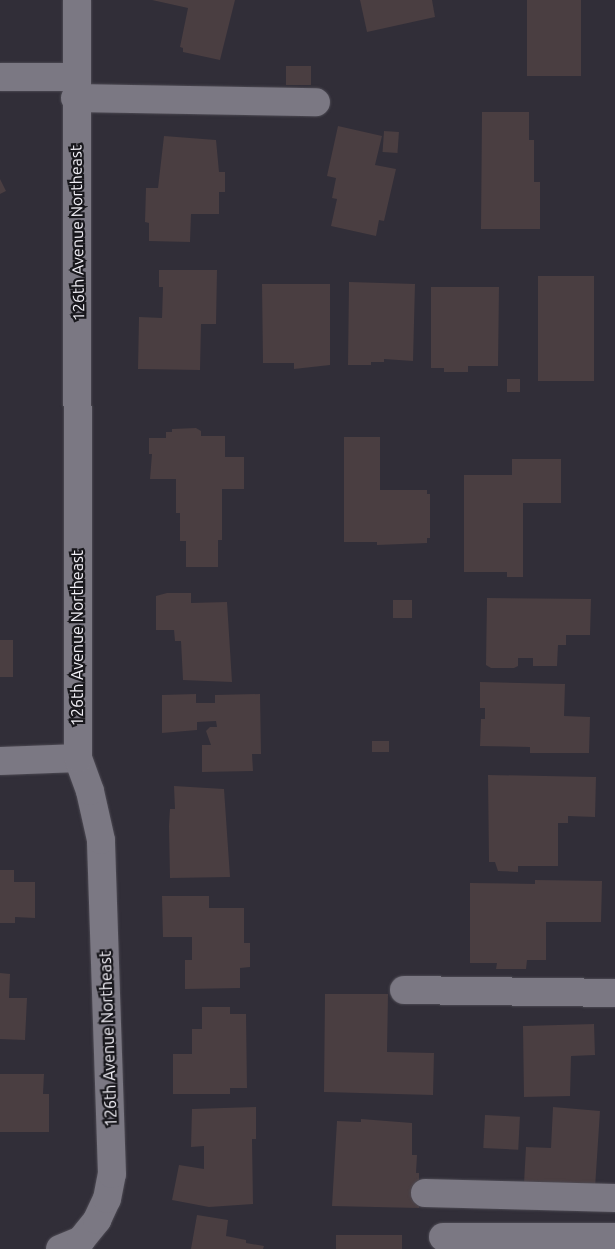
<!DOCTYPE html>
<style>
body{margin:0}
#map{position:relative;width:615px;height:1249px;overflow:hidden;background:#312e38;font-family:Ubuntu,sans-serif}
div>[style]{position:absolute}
.building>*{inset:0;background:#4a3e41;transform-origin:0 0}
.roads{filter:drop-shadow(0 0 1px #4d4a53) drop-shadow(0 0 1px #4d4a53)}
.minor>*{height:28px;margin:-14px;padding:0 14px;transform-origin:14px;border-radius:14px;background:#7b7883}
span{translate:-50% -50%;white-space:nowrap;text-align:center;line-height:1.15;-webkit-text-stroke:4.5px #18171c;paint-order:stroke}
.street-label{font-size:16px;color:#f2f0f7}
</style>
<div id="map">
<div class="building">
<div style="clip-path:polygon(152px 0,235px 0,220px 60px,183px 52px,183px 48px,180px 47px,188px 8px)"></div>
<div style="clip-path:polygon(360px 0,432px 0,435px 17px,367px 32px)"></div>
<div style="left:527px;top:0;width:54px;height:76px"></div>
<div style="left:286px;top:66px;width:25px;height:19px"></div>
<div style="clip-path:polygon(482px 112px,529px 112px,529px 140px,534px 140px,534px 182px,540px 182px,540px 229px,481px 229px)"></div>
<div style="clip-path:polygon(338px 126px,382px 136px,375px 165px,396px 169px,384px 221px,379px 220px,376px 236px,331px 226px,337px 199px,332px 198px,336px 178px,327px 176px)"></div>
<div style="left:384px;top:131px;width:15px;height:21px;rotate:4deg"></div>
<div style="clip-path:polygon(164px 136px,216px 140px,219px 172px,225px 172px,225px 192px,219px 192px,219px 214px,191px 214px,190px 242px,149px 241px,149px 223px,145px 222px,146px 188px,158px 188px)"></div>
<div style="clip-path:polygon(0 179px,6px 191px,0 194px)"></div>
<div style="clip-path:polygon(159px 270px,217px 270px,216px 324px,201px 324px,200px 370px,138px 369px,139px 317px,162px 318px,163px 287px,159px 287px)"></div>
<div style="left:538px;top:276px;width:56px;height:105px"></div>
<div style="clip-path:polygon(349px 282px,415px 284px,413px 361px,384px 359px,384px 362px,371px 362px,371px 365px,348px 365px)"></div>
<div style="clip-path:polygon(262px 284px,330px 284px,330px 365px,294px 369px,294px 363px,263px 363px)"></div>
<div style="clip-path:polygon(431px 287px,499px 287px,498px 366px,468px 366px,468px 372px,444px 372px,444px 368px,431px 368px)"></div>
<div style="left:507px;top:379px;width:13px;height:13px"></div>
<div style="clip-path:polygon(196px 428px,201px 431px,201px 436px,225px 436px,225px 457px,244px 457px,244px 489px,222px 489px,222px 540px,218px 540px,218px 567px,186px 567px,186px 541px,180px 541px,180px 513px,176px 513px,176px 479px,150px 479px,152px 454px,149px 454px,149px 438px,166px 438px,166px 432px,172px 432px,172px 429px)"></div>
<div style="clip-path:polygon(344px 437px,380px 437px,380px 490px,427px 490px,427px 494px,430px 494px,430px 538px,427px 538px,427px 543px,377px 545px,377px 542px,344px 542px)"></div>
<div style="clip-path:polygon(512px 459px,561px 459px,561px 503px,523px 503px,523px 577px,507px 577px,507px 572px,464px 572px,464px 475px,512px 475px)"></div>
<div style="clip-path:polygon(167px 593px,191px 593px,191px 603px,227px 602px,232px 682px,183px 680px,181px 641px,175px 641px,174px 630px,156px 630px,156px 596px)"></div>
<div style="clip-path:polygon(487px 598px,591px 599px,590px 635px,566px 635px,566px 645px,558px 645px,557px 666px,533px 666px,533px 658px,518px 658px,518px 666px,514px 668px,491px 668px,486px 665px)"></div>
<div style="left:393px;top:600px;width:19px;height:18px"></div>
<div style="left:0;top:640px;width:13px;height:37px"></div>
<div style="clip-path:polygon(480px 682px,565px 684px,564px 716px,590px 717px,589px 753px,530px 753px,530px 747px,480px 746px,481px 719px,485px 719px,485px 708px,480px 708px)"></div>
<div style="clip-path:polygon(196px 694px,196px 703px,215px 703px,215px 695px,260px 694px,261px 754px,252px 754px,253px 771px,202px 772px,202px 745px,211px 745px,206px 731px,210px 727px,217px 727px,216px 721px,197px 722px,197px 730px,162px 733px,162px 695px)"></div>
<div style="left:372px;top:741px;width:17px;height:11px"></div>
<div style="clip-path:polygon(488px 775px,596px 777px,595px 817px,568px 816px,568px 823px,558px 823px,558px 866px,518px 866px,518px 872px,498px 871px,495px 862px,489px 862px)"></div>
<div style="clip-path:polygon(174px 786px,224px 789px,230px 877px,170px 878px,169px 826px,170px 809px,175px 809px)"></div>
<div style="clip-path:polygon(0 870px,14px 870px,14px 882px,35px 882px,35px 918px,15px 917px,15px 923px,0 923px)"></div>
<div style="clip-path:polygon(535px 880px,602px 881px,601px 922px,546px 922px,546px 960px,527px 960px,526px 969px,496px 969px,497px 963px,470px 963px,470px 883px,535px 884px)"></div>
<div style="clip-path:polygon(162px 896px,209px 896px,209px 908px,244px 908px,244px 943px,250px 943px,250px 967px,240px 968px,240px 988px,185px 989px,185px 960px,192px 960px,192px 937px,163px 937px)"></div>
<div style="clip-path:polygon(0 973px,10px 974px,9px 998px,27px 998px,25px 1040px,0 1039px)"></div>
<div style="clip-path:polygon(325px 994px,388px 994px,387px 1052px,434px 1053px,433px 1095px,324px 1092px)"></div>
<div style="clip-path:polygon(202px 1007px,230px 1007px,230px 1014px,246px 1014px,247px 1088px,230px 1088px,230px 1094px,173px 1094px,173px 1054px,192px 1054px,192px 1029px,202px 1029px)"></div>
<div style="clip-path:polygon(594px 1024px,595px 1055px,571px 1056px,570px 1096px,524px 1097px,523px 1026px)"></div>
<div style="clip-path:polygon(0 1074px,44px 1074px,43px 1094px,49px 1094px,49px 1132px,0 1132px)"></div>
<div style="clip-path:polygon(256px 1107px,256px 1139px,252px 1139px,253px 1204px,209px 1207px,172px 1200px,179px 1165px,204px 1169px,204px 1146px,191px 1147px,192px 1109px)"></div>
<div style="clip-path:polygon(553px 1107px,600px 1111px,595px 1188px,524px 1183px,526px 1147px,551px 1148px)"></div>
<div style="left:485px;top:1115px;width:35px;height:33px;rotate:3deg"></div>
<div style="clip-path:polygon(361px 1119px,412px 1123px,412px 1155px,417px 1155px,416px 1173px,419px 1173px,419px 1208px,332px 1206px,337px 1121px,361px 1122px)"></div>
<div style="clip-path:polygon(197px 1215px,228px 1220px,226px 1236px,246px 1240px,246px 1243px,264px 1246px,263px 1249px,191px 1249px)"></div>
<div style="left:336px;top:1235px;width:66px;height:14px"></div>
</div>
<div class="roads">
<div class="minor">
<div style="left:0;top:77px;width:75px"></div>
<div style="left:75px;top:98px;width:241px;rotate:1deg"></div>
<div style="left:0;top:761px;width:78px;rotate:-2.2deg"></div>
<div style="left:404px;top:990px;width:211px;rotate:0.8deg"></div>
<div style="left:425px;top:1193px;width:190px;rotate:1.5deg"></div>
<div style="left:443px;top:1237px;width:172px"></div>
<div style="left:60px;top:1249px;width:23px;rotate:-23deg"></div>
<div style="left:81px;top:1240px;width:26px;rotate:-51deg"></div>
<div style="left:97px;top:1220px;width:23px;rotate:-65deg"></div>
<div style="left:107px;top:1199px;width:25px;rotate:-79deg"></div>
<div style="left:112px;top:1174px;width:334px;rotate:-91.9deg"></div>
<div style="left:101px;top:840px;width:50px;rotate:-102.7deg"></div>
<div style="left:90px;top:791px;width:35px;rotate:-110deg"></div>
<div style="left:78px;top:758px;width:758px;rotate:-90.08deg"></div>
</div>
</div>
<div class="street-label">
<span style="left:77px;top:233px;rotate:-91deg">126th Avenue Northeast</span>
<span style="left:77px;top:638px;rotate:-90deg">126th Avenue Northeast</span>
<span style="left:108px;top:1039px;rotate:-92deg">126th Avenue Northeast</span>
</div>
</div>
